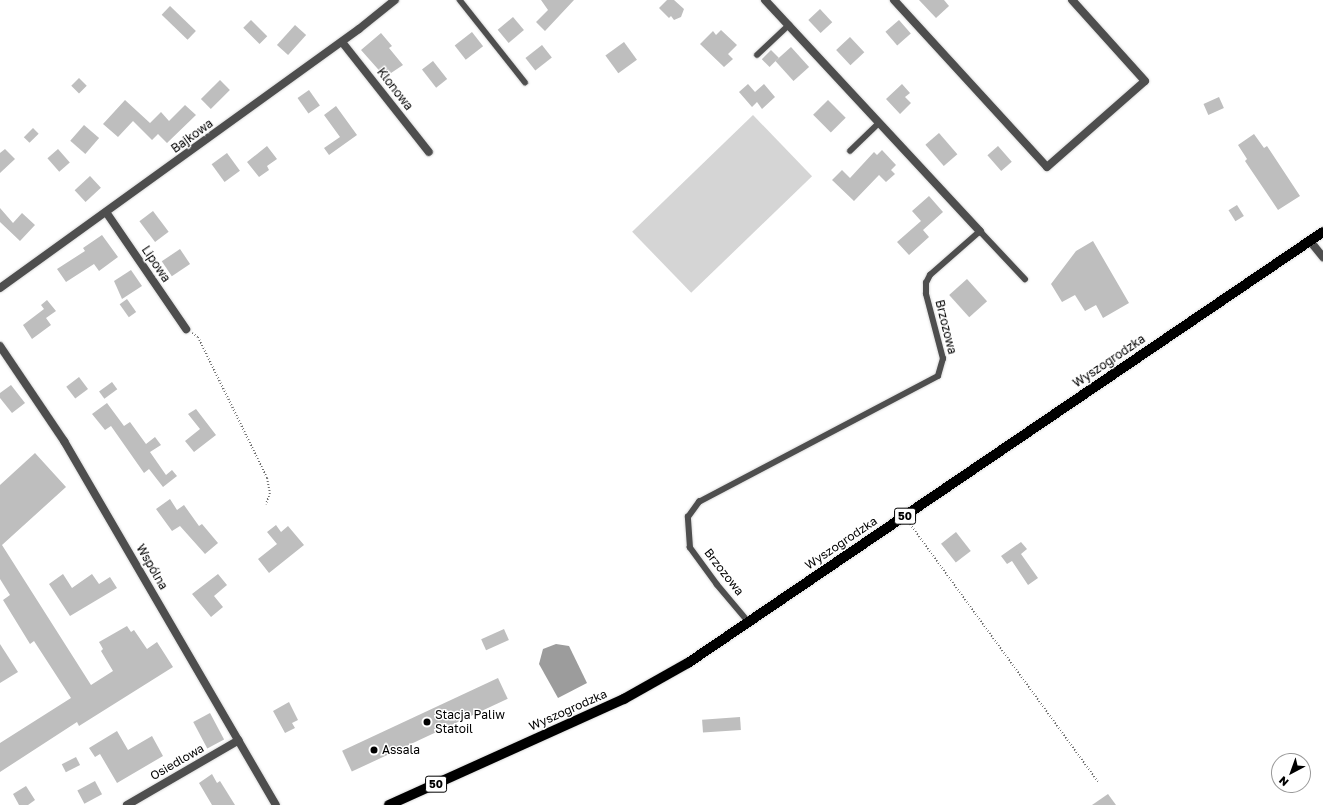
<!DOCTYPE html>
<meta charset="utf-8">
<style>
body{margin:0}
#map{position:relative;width:1323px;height:805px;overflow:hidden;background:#fff;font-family:"Golos Text",sans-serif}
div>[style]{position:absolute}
.green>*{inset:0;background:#d5d5d5;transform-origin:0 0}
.water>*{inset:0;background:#9c9c9c}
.building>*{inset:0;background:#bebebe;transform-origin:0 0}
.path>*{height:2px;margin-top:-1px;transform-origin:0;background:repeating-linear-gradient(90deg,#707070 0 1px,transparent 0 3px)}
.roads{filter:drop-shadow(0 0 1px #dbdbdb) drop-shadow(0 0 1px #dbdbdb)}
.service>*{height:5.5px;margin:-2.75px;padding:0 2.75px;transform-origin:2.75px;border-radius:2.75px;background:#4e4e4e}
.minor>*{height:8px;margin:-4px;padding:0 4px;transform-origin:4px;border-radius:4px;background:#4e4e4e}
.primary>*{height:10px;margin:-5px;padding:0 5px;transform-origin:5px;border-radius:5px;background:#000}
.dots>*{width:11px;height:11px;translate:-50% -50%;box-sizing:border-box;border:2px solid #fff;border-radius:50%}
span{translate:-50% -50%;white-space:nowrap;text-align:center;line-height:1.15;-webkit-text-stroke:3px #fff;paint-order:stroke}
.shield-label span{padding:1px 3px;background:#fff;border:1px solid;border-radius:3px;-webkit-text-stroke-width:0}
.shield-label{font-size:11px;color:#000;font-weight:700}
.street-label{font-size:12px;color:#000}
.poi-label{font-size:12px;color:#000}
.left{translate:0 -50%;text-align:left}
.north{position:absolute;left:1271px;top:753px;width:40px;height:40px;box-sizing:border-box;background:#fff;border:1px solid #999;border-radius:50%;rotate:221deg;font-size:11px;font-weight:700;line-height:16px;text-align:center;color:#000}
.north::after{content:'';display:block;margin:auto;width:14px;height:18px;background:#000;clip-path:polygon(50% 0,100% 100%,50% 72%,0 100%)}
</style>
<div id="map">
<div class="green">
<div style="left:753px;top:115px;width:85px;height:168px;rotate:46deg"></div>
</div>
<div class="water">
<div style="clip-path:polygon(556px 644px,569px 646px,587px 683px,558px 698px,539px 664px,543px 649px)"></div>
</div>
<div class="building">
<div style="clip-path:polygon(541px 0,574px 0,545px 31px,536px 22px,548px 10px)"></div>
<div style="clip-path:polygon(667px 0,674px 0,684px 9px,681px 17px,674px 20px,671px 16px,669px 18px,659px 8px)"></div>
<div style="clip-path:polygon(919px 0,944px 0,949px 6px,936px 18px)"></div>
<div style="left:170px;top:6px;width:36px;height:12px;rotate:44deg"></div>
<div style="left:820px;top:9px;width:18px;height:16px;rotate:47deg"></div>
<div style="left:513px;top:17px;width:17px;height:20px;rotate:50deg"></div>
<div style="left:251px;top:20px;width:23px;height:11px;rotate:45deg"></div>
<div style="left:899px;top:20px;width:18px;height:18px;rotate:49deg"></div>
<div style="left:295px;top:25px;width:15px;height:27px;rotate:42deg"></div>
<div style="clip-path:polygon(721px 30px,737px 45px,728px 54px,733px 59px,724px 67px,700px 44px,713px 31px,716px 35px)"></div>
<div style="left:472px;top:32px;width:18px;height:22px;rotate:52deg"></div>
<div style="clip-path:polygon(381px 33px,392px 46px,389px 48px,403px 65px,385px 77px,361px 50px)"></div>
<div style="left:850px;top:37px;width:21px;height:19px;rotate:47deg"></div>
<div style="left:624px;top:42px;width:22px;height:23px;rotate:54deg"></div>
<div style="left:542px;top:45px;width:16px;height:21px;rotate:52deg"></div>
<div style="left:791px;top:47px;width:27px;height:21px;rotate:48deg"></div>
<div style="left:771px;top:50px;width:11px;height:13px;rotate:45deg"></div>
<div style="left:433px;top:61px;width:23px;height:14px;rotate:52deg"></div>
<div style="left:79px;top:78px;width:11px;height:11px;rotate:45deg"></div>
<div style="left:220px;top:80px;width:14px;height:27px;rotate:45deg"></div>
<div style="clip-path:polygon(748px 84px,755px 92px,764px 84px,775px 97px,762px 109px,757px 102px,752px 107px,739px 92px)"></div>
<div style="clip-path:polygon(902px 84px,910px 93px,905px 97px,911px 103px,900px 114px,886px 99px)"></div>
<div style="left:309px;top:90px;width:19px;height:14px;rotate:55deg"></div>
<div style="left:1219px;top:97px;width:12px;height:17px;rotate:66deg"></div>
<div style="clip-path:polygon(125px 100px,150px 123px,161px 112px,169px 121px,185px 105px,196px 115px,167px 143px,158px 134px,152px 140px,133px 121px,118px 137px,103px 124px)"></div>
<div style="left:828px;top:100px;width:25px;height:21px;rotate:45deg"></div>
<div style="clip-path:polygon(336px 106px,357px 135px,329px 155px,324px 148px,340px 137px,324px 115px)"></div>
<div style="left:84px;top:125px;width:20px;height:21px;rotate:41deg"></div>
<div style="left:33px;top:128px;width:8px;height:13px;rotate:45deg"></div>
<div style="left:939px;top:133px;width:28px;height:18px;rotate:49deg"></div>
<div style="clip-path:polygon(1254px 134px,1264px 148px,1267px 146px,1300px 196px,1278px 210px,1245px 161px,1247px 159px,1238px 145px)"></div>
<div style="clip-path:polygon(267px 146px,277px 159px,267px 166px,269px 170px,259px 177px,247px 162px)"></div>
<div style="left:998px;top:146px;width:21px;height:14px;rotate:49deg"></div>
<div style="clip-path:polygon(5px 149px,15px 159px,0 173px,0 153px)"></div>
<div style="left:58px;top:149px;width:18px;height:14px;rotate:49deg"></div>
<div style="clip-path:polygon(882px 150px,896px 165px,891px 170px,895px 174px,886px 182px,879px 175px,854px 201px,832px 180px,842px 170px,850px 178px,874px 152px,877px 155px)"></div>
<div style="left:227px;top:153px;width:22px;height:19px;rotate:54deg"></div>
<div style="left:90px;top:176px;width:16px;height:21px;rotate:47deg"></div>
<div style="clip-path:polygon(929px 196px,943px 212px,923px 230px,929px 237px,909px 255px,897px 242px,921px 221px,912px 211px)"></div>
<div style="left:1237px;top:205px;width:13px;height:10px;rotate:58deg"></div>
<div style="clip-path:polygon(0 208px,13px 223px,22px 213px,35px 225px,20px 241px,0 222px)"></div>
<div style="left:153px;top:211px;width:26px;height:17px;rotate:53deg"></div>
<div style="clip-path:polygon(102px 235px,118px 257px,99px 271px,94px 264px,66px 282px,57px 269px,85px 251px,83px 248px)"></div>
<div style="clip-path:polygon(1093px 241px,1129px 303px,1103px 318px,1096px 305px,1085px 311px,1075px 295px,1062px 302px,1051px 284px,1076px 251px)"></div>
<div style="left:180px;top:249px;width:18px;height:22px;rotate:56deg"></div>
<div style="clip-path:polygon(131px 270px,142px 286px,122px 299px,114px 281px)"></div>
<div style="left:967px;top:279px;width:30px;height:24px;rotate:48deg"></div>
<div style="left:127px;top:299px;width:16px;height:9px;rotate:55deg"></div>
<div style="clip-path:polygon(47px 300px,56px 311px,46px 318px,51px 325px,32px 339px,23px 325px,44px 309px,41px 305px)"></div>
<div style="left:79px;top:377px;width:15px;height:16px;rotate:53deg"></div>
<div style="left:112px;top:382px;width:9px;height:16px;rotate:54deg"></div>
<div style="clip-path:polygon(11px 385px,25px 403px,12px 413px,0 398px,0 393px)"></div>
<div style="clip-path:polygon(107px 403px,124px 426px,130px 422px,146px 444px,155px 437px,161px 445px,150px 452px,166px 475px,172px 470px,177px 476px,163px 487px,149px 469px,144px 473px,111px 426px,105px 430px,92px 414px)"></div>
<div style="clip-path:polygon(196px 409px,216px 435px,194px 452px,185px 441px,200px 429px,188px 414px)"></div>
<div style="clip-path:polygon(35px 453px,66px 487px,2px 545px,91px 685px,113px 671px,101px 651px,103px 649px,99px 642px,127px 626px,131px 632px,134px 630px,147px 649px,157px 642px,173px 667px,79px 726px,77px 722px,0 772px,0 743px,71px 698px,34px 641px,30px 644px,3px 600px,10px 595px,0 579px,0 485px)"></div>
<div style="clip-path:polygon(170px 499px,177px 510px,184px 505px,199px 526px,202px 524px,218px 543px,205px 554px,180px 526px,172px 531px,156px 509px)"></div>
<div style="clip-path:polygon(276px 525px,281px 532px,288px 526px,304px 545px,269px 573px,258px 559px,277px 544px,267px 532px)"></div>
<div style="left:956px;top:532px;width:24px;height:19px;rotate:52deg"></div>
<div style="clip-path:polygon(1021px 542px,1027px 549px,1021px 554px,1038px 578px,1028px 585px,1012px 561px,1007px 564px,1001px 556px)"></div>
<div style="clip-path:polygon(63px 574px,72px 588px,92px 574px,99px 584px,110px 577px,117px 588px,70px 616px,49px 584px)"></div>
<div style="clip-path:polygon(218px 574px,227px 585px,214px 596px,223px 607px,211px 617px,192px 594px)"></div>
<div style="left:504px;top:629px;width:12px;height:25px;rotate:66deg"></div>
<div style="clip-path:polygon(0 644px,18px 672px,0 683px)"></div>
<div style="left:498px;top:678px;width:23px;height:172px;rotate:65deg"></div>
<div style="clip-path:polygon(289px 702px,298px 720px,292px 723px,295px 728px,285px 733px,273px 711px)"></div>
<div style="left:210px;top:713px;width:30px;height:19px;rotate:62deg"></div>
<div style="left:740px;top:717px;width:13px;height:38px;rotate:86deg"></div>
<div style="clip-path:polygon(117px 731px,128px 750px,152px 736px,163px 756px,117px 783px,100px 754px,95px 757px,89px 748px)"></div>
<div style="left:76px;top:757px;width:9px;height:16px;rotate:63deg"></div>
<div style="clip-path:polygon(212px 774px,217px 783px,220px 781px,235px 805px,212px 805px,199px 783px)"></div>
<div style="left:95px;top:781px;width:15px;height:20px;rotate:62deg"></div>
<div style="clip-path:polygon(26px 786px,35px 800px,28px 805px,19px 805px,13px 794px)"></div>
<div style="clip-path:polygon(1108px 794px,1116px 805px,1092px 805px)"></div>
</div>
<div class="path">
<div style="left:192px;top:333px;width:7px;rotate:34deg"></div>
<div style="left:198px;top:337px;width:157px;rotate:63.9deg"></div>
<div style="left:267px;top:478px;width:15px;rotate:79deg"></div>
<div style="left:270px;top:493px;width:12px;rotate:110deg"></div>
<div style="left:910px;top:524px;width:319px;rotate:53.9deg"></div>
</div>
<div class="roads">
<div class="service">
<div style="left:460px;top:0;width:105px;rotate:51.6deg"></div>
<div style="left:757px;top:55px;width:44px;rotate:-43.2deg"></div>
<div style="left:850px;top:151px;width:40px;rotate:-44deg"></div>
<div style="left:749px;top:623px;width:50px;rotate:-130.1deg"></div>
<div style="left:717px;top:585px;width:46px;rotate:-126.1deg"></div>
<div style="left:690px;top:548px;width:31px;rotate:-94deg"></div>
<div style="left:688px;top:517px;width:19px;rotate:-54deg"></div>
<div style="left:699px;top:502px;width:270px;rotate:-27.8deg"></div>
<div style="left:938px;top:376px;width:18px;rotate:-74deg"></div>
<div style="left:943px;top:359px;width:67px;rotate:-104.7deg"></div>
<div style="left:926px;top:294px;width:11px;rotate:-90deg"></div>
<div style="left:926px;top:283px;width:9px;rotate:-63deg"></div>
<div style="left:930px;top:275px;width:67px;rotate:-41.3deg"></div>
<div style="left:980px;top:231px;width:66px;rotate:46.8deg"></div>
</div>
<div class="minor">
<div style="left:765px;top:0;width:316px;rotate:47.1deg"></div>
<div style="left:894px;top:0;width:226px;rotate:47.5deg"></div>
<div style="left:1047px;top:167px;width:130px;rotate:-41.3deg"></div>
<div style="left:1145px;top:81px;width:109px;rotate:-132deg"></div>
<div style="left:342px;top:42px;width:140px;rotate:51.7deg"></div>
<div style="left:106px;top:212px;width:142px;rotate:55.6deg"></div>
<div style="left:1310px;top:241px;width:21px;rotate:51deg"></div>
<div style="left:0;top:288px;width:443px;rotate:-35.8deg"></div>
<div style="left:359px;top:29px;width:46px;rotate:-38.9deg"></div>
<div style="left:0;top:346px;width:115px;rotate:56deg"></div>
<div style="left:64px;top:441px;width:421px;rotate:59.8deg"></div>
<div style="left:127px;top:805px;width:129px;rotate:-30.1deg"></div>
</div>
<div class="primary">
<div style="left:389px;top:805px;width:258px;rotate:-24.3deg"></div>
<div style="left:624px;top:699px;width:73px;rotate:-29.4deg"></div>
<div style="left:688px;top:663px;width:767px;rotate:-34.17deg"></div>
</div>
</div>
<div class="dots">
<div style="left:427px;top:722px;background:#000"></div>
<div style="left:374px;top:750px;background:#000"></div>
</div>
<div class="shield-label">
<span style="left:905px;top:516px">50</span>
<span style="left:436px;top:784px">50</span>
</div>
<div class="street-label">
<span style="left:395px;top:89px;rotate:52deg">Klonowa</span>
<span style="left:192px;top:136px;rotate:-36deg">Bajkowa</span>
<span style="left:156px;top:264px;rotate:56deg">Lipowa</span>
<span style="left:946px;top:327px;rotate:76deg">Brzozowa</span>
<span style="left:1109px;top:361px;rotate:-34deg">Wyszogrodzka</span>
<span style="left:841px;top:543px;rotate:-34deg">Wyszogrodzka</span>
<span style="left:152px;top:567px;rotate:60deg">Wspólna</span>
<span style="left:724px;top:572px;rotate:52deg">Brzozowa</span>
<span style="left:568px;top:710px;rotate:-24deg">Wyszogrodzka</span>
<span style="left:177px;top:762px;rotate:-30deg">Osiedlowa</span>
</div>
<div class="poi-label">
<span class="left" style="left:435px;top:722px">Stacja Paliw<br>Statoil</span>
<span class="left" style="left:382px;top:750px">Assala</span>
</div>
<div class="north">N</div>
</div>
